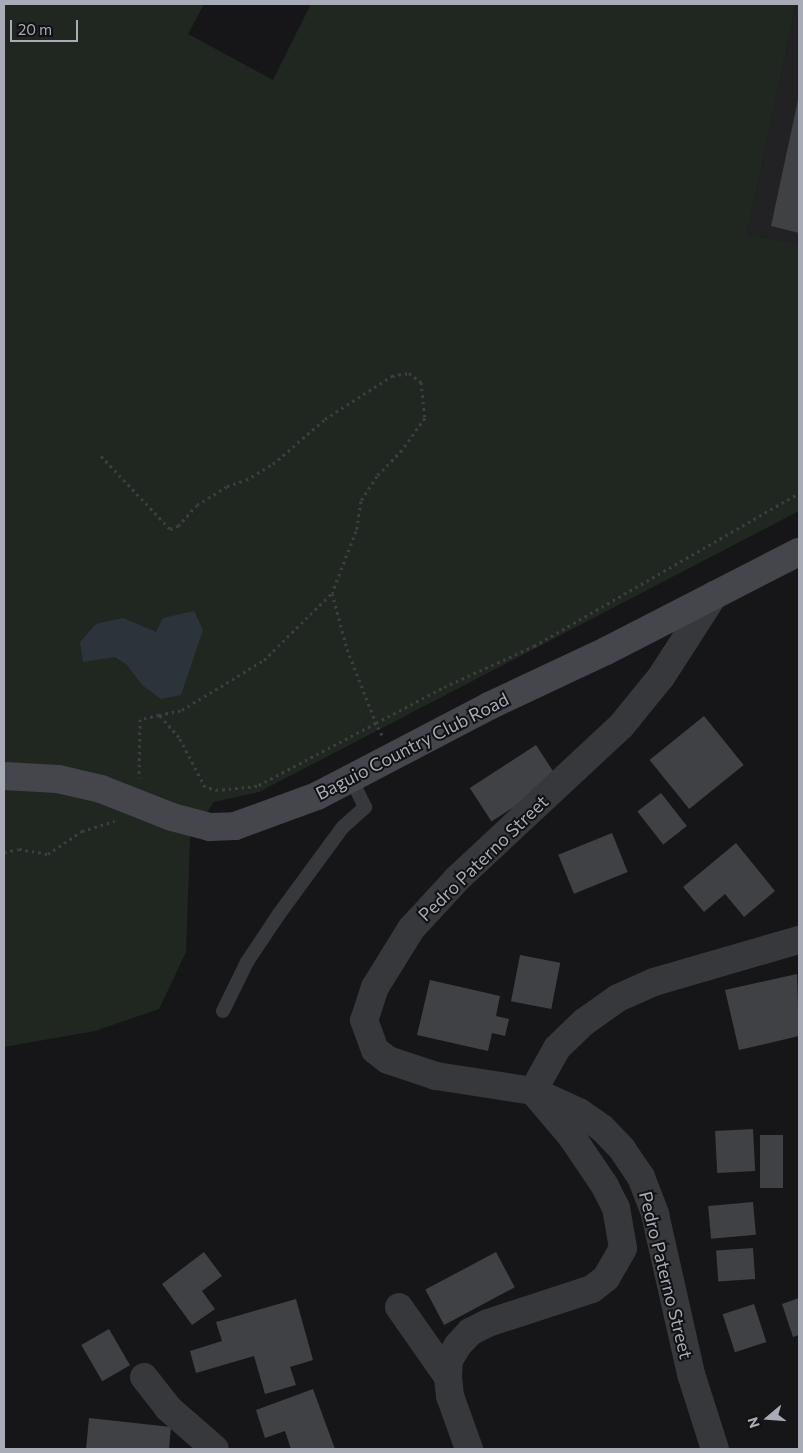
<!DOCTYPE html>
<style>
body{margin:0}
#map{position:relative;width:803px;height:1453px;overflow:hidden;background:#161618;font-family:Commissioner,sans-serif}
div>[style]{position:absolute}
.built>*{inset:0;background:#222225}
.green>*{inset:0;background:#202721}
.water>*{inset:0;background:#2c343b}
.building>*{inset:0;background:#404145;transform-origin:0 0}
.path>*{height:3px;margin-top:-1.5px;transform-origin:0;background:repeating-linear-gradient(90deg,#3d3e43 0 2.5px,transparent 0 6.5px)}
.lane>*{height:14px;margin:-7px;padding:0 7px;transform-origin:7px;border-radius:7px;background:#37383c}
.street>*{height:28px;margin:-14px;padding:0 14px;transform-origin:14px;border-radius:14px;background:#37383c}
.secondary>*{height:28px;margin:-14px;padding:0 14px;transform-origin:14px;border-radius:14px;background:#45464c}
span{translate:-50% -50%;white-space:nowrap;text-align:center;line-height:1.15;-webkit-text-stroke:4px #111113;paint-order:stroke}
.street-label{font-size:18px;color:#a8acb7}
.frame{position:absolute;inset:0;border:5px solid #a8acb7;pointer-events:none}
.north{position:absolute;left:743px;top:1393px;width:50px;height:50px;-webkit-text-stroke:4px #111113;paint-order:stroke;rotate:252deg;font-size:14px;font-weight:700;line-height:20px;text-align:center;color:#a8acb7}
.north::after{content:'';display:block;margin:auto;width:18px;height:22px;background:#a8acb7;clip-path:polygon(50% 0,100% 100%,50% 72%,0 100%)}
.scale{position:absolute;left:10px;top:20px;width:68px;height:22px;box-sizing:border-box;border:2px solid #a8acb7;border-top:0;padding-left:6px;font-size:15px;line-height:18px;white-space:nowrap;color:#a8acb7;-webkit-text-stroke:4px #111113;paint-order:stroke}
</style>
<div id="map">
<div class="built">
<div style="clip-path:polygon(796px 4px,799px 4px,799px 244px,747px 234px)"></div>
</div>
<div class="green">
<div style="clip-path:polygon(4px 4px,204px 4px,188px 34px,273px 80px,311px 4px,796px 4px,747px 234px,799px 244px,799px 511px,259px 792px,214px 802px,190px 838px,186px 952px,159px 1009px,95px 1031px,4px 1047px)"></div>
</div>
<div class="water">
<div style="clip-path:polygon(194px 611px,203px 630px,181px 695px,161px 699px,142px 685px,127px 665px,115px 657px,83px 662px,80px 642px,96px 624px,123px 618px,156px 632px,163px 618px)"></div>
</div>
<div class="building">
<div style="clip-path:polygon(798px 100px,799px 100px,799px 233px,771px 226px)"></div>
<div style="left:704px;top:716px;width:63px;height:70px;rotate:51deg"></div>
<div style="left:536px;top:745px;width:40px;height:79px;rotate:57deg"></div>
<div style="left:661px;top:793px;width:42px;height:30px;rotate:52deg"></div>
<div style="left:612px;top:833px;width:42px;height:58px;rotate:68deg"></div>
<div style="clip-path:polygon(736px 843px,775px 891px,744px 917px,725px 894px,704px 912px,683px 887px)"></div>
<div style="left:520px;top:955px;width:41px;height:47px;rotate:11deg"></div>
<div style="clip-path:polygon(797px 974px,799px 1036px,739px 1050px,725px 990px)"></div>
<div style="clip-path:polygon(430px 980px,500px 996px,496px 1016px,509px 1019px,505px 1036px,492px 1033px,488px 1051px,417px 1035px)"></div>
<div style="left:753px;top:1129px;width:42px;height:38px;rotate:87deg"></div>
<div style="left:760px;top:1135px;width:23px;height:53px"></div>
<div style="left:753px;top:1202px;width:33px;height:45px;rotate:85deg"></div>
<div style="left:753px;top:1248px;width:31px;height:37px;rotate:86deg"></div>
<div style="clip-path:polygon(204px 1252px,222px 1276px,202px 1291px,215px 1309px,192px 1325px,162px 1284px)"></div>
<div style="left:496px;top:1252px;width:40px;height:80px;rotate:62deg"></div>
<div style="clip-path:polygon(799px 1298px,799px 1335px,793px 1337px,782px 1304px)"></div>
<div style="clip-path:polygon(296px 1299px,313px 1360px,290px 1367px,296px 1385px,265px 1394px,254px 1356px,196px 1373px,190px 1351px,222px 1341px,216px 1322px)"></div>
<div style="left:754px;top:1304px;width:40px;height:33px;rotate:72deg"></div>
<div style="left:109px;top:1329px;width:42px;height:32px;rotate:60deg"></div>
<div style="clip-path:polygon(313px 1389px,335px 1449px,291px 1449px,285px 1431px,265px 1438px,256px 1410px)"></div>
<div style="clip-path:polygon(89px 1418px,171px 1427px,169px 1449px,86px 1449px)"></div>
</div>
<div class="path">
<div style="left:101px;top:456px;width:100px;rotate:46.6deg"></div>
<div style="left:170px;top:529px;width:9px;rotate:-21deg"></div>
<div style="left:178px;top:526px;width:28px;rotate:-48deg"></div>
<div style="left:197px;top:505px;width:36px;rotate:-32deg"></div>
<div style="left:227px;top:486px;width:20px;rotate:-18deg"></div>
<div style="left:246px;top:480px;width:31px;rotate:-31deg"></div>
<div style="left:273px;top:464px;width:69px;rotate:-40.9deg"></div>
<div style="left:325px;top:419px;width:80px;rotate:-32.7deg"></div>
<div style="left:392px;top:376px;width:17px;rotate:-10deg"></div>
<div style="left:409px;top:373px;width:15px;rotate:37deg"></div>
<div style="left:421px;top:382px;width:36px;rotate:84deg"></div>
<div style="left:425px;top:418px;width:39px;rotate:126deg"></div>
<div style="left:402px;top:450px;width:36px;rotate:134deg"></div>
<div style="left:377px;top:476px;width:30px;rotate:123deg"></div>
<div style="left:361px;top:501px;width:30px;rotate:99deg"></div>
<div style="left:356px;top:531px;width:66px;rotate:111.2deg"></div>
<div style="left:332px;top:593px;width:58px;rotate:75deg"></div>
<div style="left:347px;top:649px;width:79px;rotate:68.6deg"></div>
<div style="left:376px;top:723px;width:135px;rotate:152.1deg"></div>
<div style="left:257px;top:786px;width:39px;rotate:174deg"></div>
<div style="left:218px;top:790px;width:13px;rotate:-167deg"></div>
<div style="left:205px;top:787px;width:56px;rotate:-117.5deg"></div>
<div style="left:179px;top:737px;width:30px;rotate:-132deg"></div>
<div style="left:159px;top:715px;width:19px;rotate:168deg"></div>
<div style="left:140px;top:719px;width:59px;rotate:91deg"></div>
<div style="left:159px;top:715px;width:24px;rotate:-12deg"></div>
<div style="left:182px;top:710px;width:96px;rotate:-31.4deg"></div>
<div style="left:264px;top:660px;width:95px;rotate:-44.6deg"></div>
<div style="left:382px;top:735px;width:13px;rotate:-117deg"></div>
<div style="left:376px;top:723px;width:77px;rotate:-27.9deg"></div>
<div style="left:444px;top:687px;width:99px;rotate:-24.5deg"></div>
<div style="left:534px;top:646px;width:306px;rotate:-30deg"></div>
<div style="left:4px;top:852px;width:15px;rotate:-11deg"></div>
<div style="left:19px;top:849px;width:29px;rotate:10deg"></div>
<div style="left:48px;top:854px;width:41px;rotate:-34.1deg"></div>
<div style="left:82px;top:831px;width:34px;rotate:-17deg"></div>
</div>
<div class="lane">
<div style="left:223px;top:1011px;width:55px;rotate:-63.9deg"></div>
<div style="left:247px;top:962px;width:58px;rotate:-56.3deg"></div>
<div style="left:279px;top:914px;width:108px;rotate:-53.7deg"></div>
<div style="left:343px;top:827px;width:30px;rotate:-42deg"></div>
<div style="left:365px;top:807px;width:32px;rotate:-116deg"></div>
</div>
<div class="street">
<div style="left:714px;top:595px;width:98px;rotate:122.9deg"></div>
<div style="left:661px;top:677px;width:63px;rotate:129.2deg"></div>
<div style="left:621px;top:726px;width:224px;rotate:137deg"></div>
<div style="left:457px;top:879px;width:68px;rotate:132.6deg"></div>
<div style="left:411px;top:929px;width:68px;rotate:121.8deg"></div>
<div style="left:375px;top:987px;width:35px;rotate:108deg"></div>
<div style="left:364px;top:1020px;width:32px;rotate:70deg"></div>
<div style="left:375px;top:1050px;width:16px;rotate:38deg"></div>
<div style="left:388px;top:1060px;width:51px;rotate:18.4deg"></div>
<div style="left:436px;top:1076px;width:98px;rotate:8.8deg"></div>
<div style="left:533px;top:1091px;width:51px;rotate:24.5deg"></div>
<div style="left:579px;top:1112px;width:28px;rotate:35deg"></div>
<div style="left:602px;top:1128px;width:29px;rotate:46deg"></div>
<div style="left:622px;top:1149px;width:34px;rotate:56deg"></div>
<div style="left:641px;top:1177px;width:40px;rotate:69deg"></div>
<div style="left:655px;top:1214px;width:164px;rotate:77.3deg"></div>
<div style="left:691px;top:1374px;width:79px;rotate:72.3deg"></div>
<div style="left:399px;top:1307px;width:85px;rotate:55deg"></div>
<div style="left:144px;top:1377px;width:39px;rotate:52deg"></div>
<div style="left:168px;top:1408px;width:62px;rotate:41.1deg"></div>
<div style="left:469px;top:1449px;width:56px;rotate:-109.7deg"></div>
<div style="left:450px;top:1396px;width:19px;rotate:-96deg"></div>
<div style="left:448px;top:1377px;width:17px;rotate:-87deg"></div>
<div style="left:449px;top:1360px;width:17px;rotate:-59deg"></div>
<div style="left:458px;top:1345px;width:18px;rotate:-47deg"></div>
<div style="left:470px;top:1332px;width:20px;rotate:-27deg"></div>
<div style="left:488px;top:1323px;width:109px;rotate:-18.1deg"></div>
<div style="left:592px;top:1289px;width:18px;rotate:-38deg"></div>
<div style="left:606px;top:1278px;width:34px;rotate:-60deg"></div>
<div style="left:623px;top:1248px;width:41px;rotate:-99.9deg"></div>
<div style="left:616px;top:1208px;width:25px;rotate:-117deg"></div>
<div style="left:605px;top:1186px;width:59px;rotate:-124deg"></div>
<div style="left:572px;top:1137px;width:60px;rotate:-130.3deg"></div>
<div style="left:533px;top:1091px;width:49px;rotate:-60.8deg"></div>
<div style="left:557px;top:1048px;width:37px;rotate:-44deg"></div>
<div style="left:584px;top:1022px;width:42px;rotate:-35.2deg"></div>
<div style="left:618px;top:998px;width:39px;rotate:-24deg"></div>
<div style="left:654px;top:982px;width:151px;rotate:-16.2deg"></div>
</div>
<div class="secondary">
<div style="left:4px;top:776px;width:54px;rotate:3.2deg"></div>
<div style="left:58px;top:779px;width:44px;rotate:13.1deg"></div>
<div style="left:101px;top:789px;width:76px;rotate:21.5deg"></div>
<div style="left:172px;top:817px;width:39px;rotate:15deg"></div>
<div style="left:210px;top:827px;width:25px;rotate:-2deg"></div>
<div style="left:235px;top:826px;width:87px;rotate:-20.1deg"></div>
<div style="left:317px;top:796px;width:194px;rotate:-27.6deg"></div>
<div style="left:489px;top:706px;width:129px;rotate:-25.2deg"></div>
<div style="left:606px;top:651px;width:217px;rotate:-27.2deg"></div>
</div>
<div class="street-label">
<span style="left:412px;top:746px;rotate:-27deg">Baguio Country Club Road</span>
<span style="left:483px;top:858px;rotate:-44deg">Pedro Paterno Street</span>
<span style="left:666px;top:1275px;rotate:76deg">Pedro Paterno Street</span>
</div>
<div class="frame"></div>
<div class="north">N</div>
<div class="scale">20 m</div>
</div>
